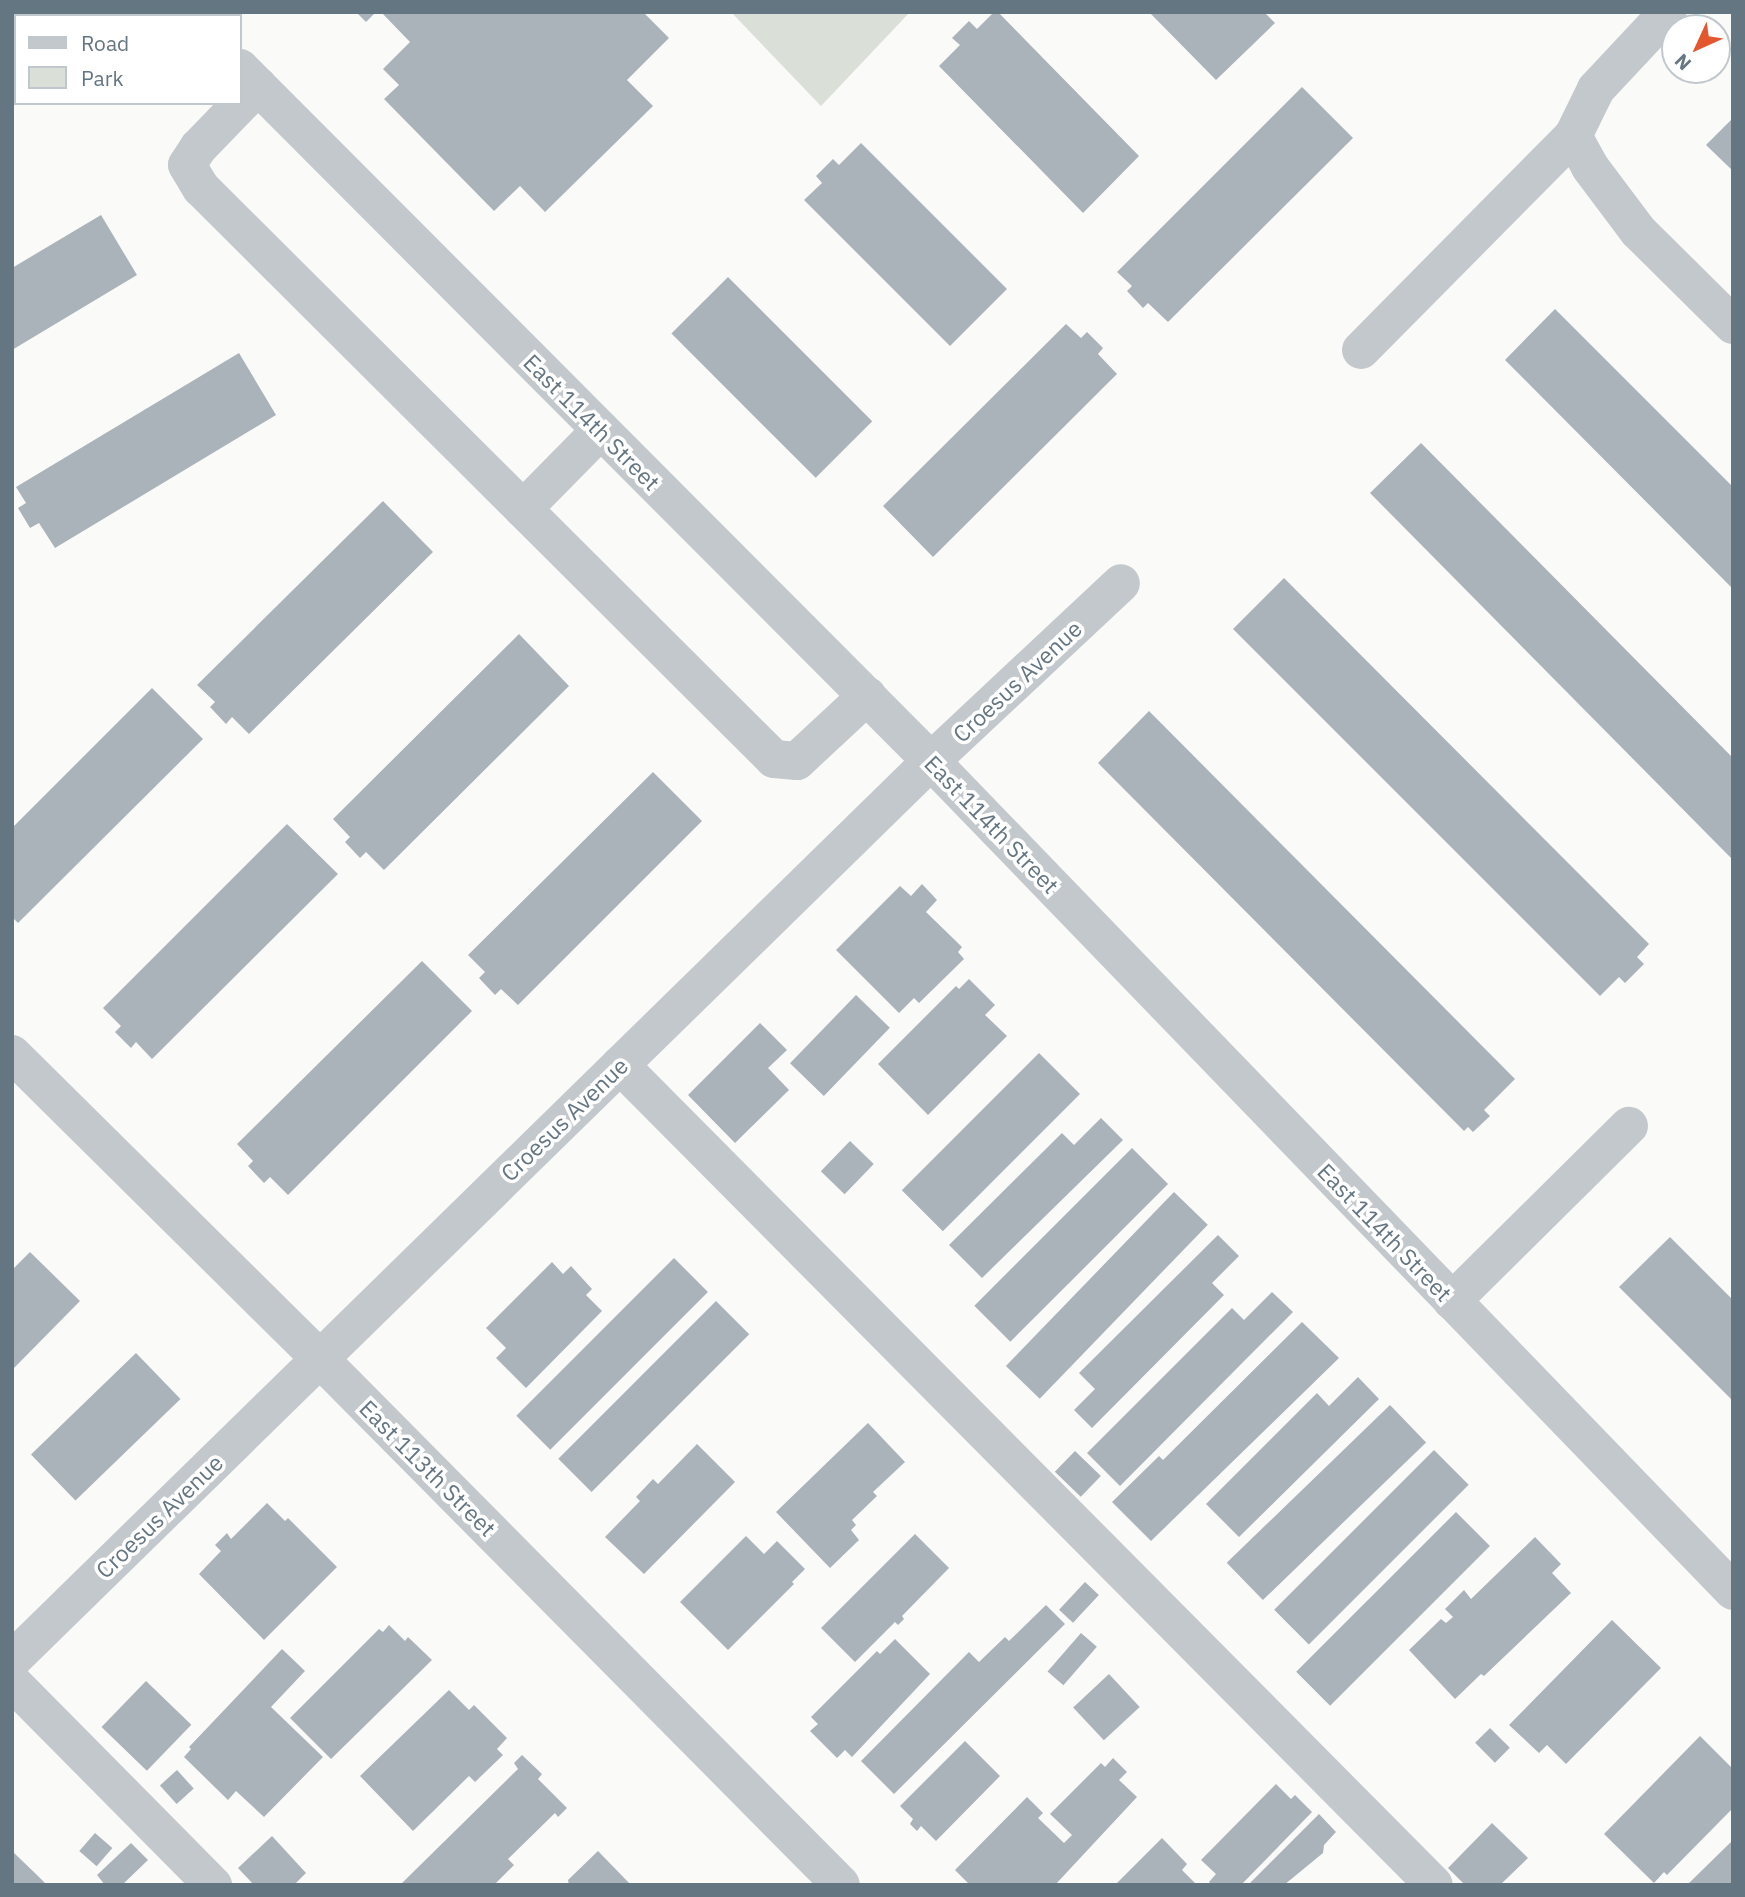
<!DOCTYPE html>
<style>
body{margin:0}
#map{position:relative;width:1745px;height:1897px;overflow:hidden;background:#fafaf8;font-family:"IBM Plex Sans",sans-serif}
div>[style]{position:absolute}
.green>*{inset:0;background:#dadfd7}
.building>*{inset:0;background:#aab3b9;transform-origin:0 0}
.minor>*{height:38px;margin:-19px;padding:0 19px;transform-origin:19px;border-radius:19px;background:#c3c8cc}
span{translate:-50% -50%;white-space:nowrap;text-align:center;line-height:1.15;-webkit-text-stroke:7px #fff;paint-order:stroke}
.street-label{font-size:23px;color:#657683}
.frame{position:absolute;inset:0;border:14px solid #657683;pointer-events:none}
.legend{position:absolute;left:14px;top:14px;width:228px;height:91px;box-sizing:border-box;background:#fff;border:2px solid #c1c8cd;margin:0;padding:9px 12px;list-style:none;font-size:21px;color:#657683}
.legend li{display:flex;align-items:center;gap:14px;height:35px}
.legend b{width:35px;border:2px solid #c1c8cd}
.north{position:absolute;left:1661px;top:14px;width:70px;height:70px;box-sizing:border-box;background:#fff;border:2px solid #c1c8cd;border-radius:50%;rotate:225deg;font-size:19px;font-weight:700;line-height:28px;text-align:center;color:#657683}
.north::after{content:'';display:block;margin:auto;width:24px;height:32px;background:#e4572e;clip-path:polygon(50% 0,100% 100%,50% 72%,0 100%)}
</style>
<div id="map">
<div class="green">
<div style="clip-path:polygon(731px 12px,910px 12px,821px 106px)"></div>
</div>
<div class="building">
<div style="clip-path:polygon(356px 12px,376px 12px,366px 22px)"></div>
<div style="clip-path:polygon(381px 12px,643px 12px,669px 38px,627px 80px,653px 106px,545px 212px,520px 186px,494px 211px,384px 99px,399px 85px,383px 69px,410px 42px)"></div>
<div style="clip-path:polygon(994px 12px,998px 12px,1139px 156px,1083px 213px,939px 66px,960px 45px,952px 38px,969px 21px,977px 29px)"></div>
<div style="clip-path:polygon(1149px 12px,1264px 12px,1275px 23px,1216px 80px)"></div>
<div style="clip-path:polygon(1302px 87px,1353px 138px,1168px 322px,1148px 303px,1143px 308px,1127px 291px,1132px 286px,1117px 272px)"></div>
<div style="clip-path:polygon(1733px 118px,1733px 171px,1706px 145px)"></div>
<div style="clip-path:polygon(861px 143px,1007px 289px,950px 346px,804px 200px,822px 183px,816px 176px,833px 159px,839px 165px)"></div>
<div style="clip-path:polygon(101px 215px,137px 275px,12px 350px,12px 268px)"></div>
<div style="left:728px;top:277px;width:204px;height:80px;rotate:45deg"></div>
<div style="clip-path:polygon(1555px 309px,1733px 487px,1733px 589px,1505px 360px)"></div>
<div style="clip-path:polygon(1066px 324px,1081px 338px,1087px 332px,1103px 348px,1098px 354px,1117px 374px,933px 557px,883px 506px)"></div>
<div style="clip-path:polygon(239px 353px,276px 415px,55px 548px,39px 523px,30px 528px,18px 508px,26px 503px,16px 487px)"></div>
<div style="clip-path:polygon(1421px 443px,1733px 758px,1733px 860px,1370px 493px)"></div>
<div style="clip-path:polygon(383px 501px,433px 552px,249px 734px,232px 717px,226px 724px,210px 707px,215px 702px,197px 685px)"></div>
<div style="clip-path:polygon(1284px 578px,1649px 944px,1637px 957px,1644px 964px,1625px 983px,1619px 977px,1600px 996px,1233px 629px)"></div>
<div style="clip-path:polygon(519px 634px,569px 686px,384px 870px,366px 852px,360px 858px,345px 842px,350px 837px,333px 819px)"></div>
<div style="clip-path:polygon(152px 688px,203px 739px,18px 923px,12px 917px,12px 828px)"></div>
<div style="clip-path:polygon(1149px 711px,1515px 1079px,1484px 1110px,1490px 1116px,1473px 1132px,1468px 1127px,1464px 1131px,1098px 763px)"></div>
<div style="clip-path:polygon(653px 772px,702px 821px,518px 1005px,501px 989px,495px 995px,479px 978px,485px 972px,468px 955px)"></div>
<div style="clip-path:polygon(287px 824px,338px 874px,152px 1059px,136px 1042px,131px 1048px,115px 1032px,121px 1026px,103px 1008px)"></div>
<div style="clip-path:polygon(922px 884px,937px 900px,926px 912px,962px 947px,958px 952px,964px 959px,919px 1003px,914px 998px,899px 1013px,836px 950px,900px 886px,911px 896px)"></div>
<div style="clip-path:polygon(422px 961px,472px 1011px,288px 1195px,270px 1177px,264px 1183px,248px 1166px,253px 1161px,237px 1144px)"></div>
<div style="clip-path:polygon(969px 979px,995px 1005px,985px 1015px,1007px 1036px,928px 1115px,878px 1064px,956px 986px,959px 989px)"></div>
<div style="left:856px;top:995px;width:47px;height:95px;rotate:44deg"></div>
<div style="clip-path:polygon(760px 1023px,787px 1050px,768px 1068px,789px 1090px,735px 1143px,688px 1095px)"></div>
<div style="left:1039px;top:1053px;width:58px;height:194px;rotate:45deg"></div>
<div style="clip-path:polygon(1101px 1118px,1123px 1140px,982px 1278px,949px 1245px,1062px 1133px,1074px 1145px)"></div>
<div style="left:850px;top:1141px;width:33px;height:42px;rotate:44deg"></div>
<div style="left:1132px;top:1148px;width:51px;height:223px;rotate:45deg"></div>
<div style="left:1174px;top:1192px;width:47px;height:242px;rotate:44deg"></div>
<div style="clip-path:polygon(1218px 1235px,1239px 1256px,1212px 1283px,1224px 1295px,1092px 1428px,1074px 1410px,1095px 1389px,1079px 1373px)"></div>
<div style="clip-path:polygon(1670px 1237px,1733px 1300px,1733px 1401px,1619px 1287px)"></div>
<div style="clip-path:polygon(30px 1252px,80px 1301px,14px 1368px,12px 1270px)"></div>
<div style="left:674px;top:1258px;width:48px;height:223px;rotate:45deg"></div>
<div style="clip-path:polygon(552px 1262px,563px 1274px,571px 1266px,592px 1289px,586px 1295px,602px 1311px,526px 1388px,496px 1358px,506px 1348px,486px 1328px)"></div>
<div style="clip-path:polygon(1272px 1292px,1293px 1312px,1120px 1486px,1087px 1453px,1232px 1308px,1244px 1320px)"></div>
<div style="left:716px;top:1301px;width:47px;height:223px;rotate:45deg"></div>
<div style="clip-path:polygon(1302px 1322px,1339px 1358px,1151px 1541px,1112px 1502px,1159px 1456px,1163px 1460px)"></div>
<div style="left:136px;top:1353px;width:64px;height:146px;rotate:46deg"></div>
<div style="clip-path:polygon(1358px 1377px,1379px 1399px,1239px 1537px,1206px 1504px,1317px 1393px,1329px 1406px)"></div>
<div style="left:1390px;top:1405px;width:52px;height:227px;rotate:46deg"></div>
<div style="clip-path:polygon(868px 1423px,905px 1462px,873px 1492px,877px 1496px,852px 1520px,856px 1525px,851px 1530px,859px 1540px,830px 1568px,776px 1512px)"></div>
<div style="clip-path:polygon(697px 1444px,735px 1482px,644px 1574px,605px 1537px,640px 1501px,636px 1497px,653px 1479px,658px 1484px)"></div>
<div style="left:1434px;top:1450px;width:49px;height:226px;rotate:45deg"></div>
<div style="left:1075px;top:1451px;width:36px;height:29px;rotate:44deg"></div>
<div style="clip-path:polygon(267px 1503px,285px 1521px,288px 1518px,337px 1567px,264px 1640px,199px 1574px,221px 1551px,215px 1545px,227px 1533px,231px 1539px)"></div>
<div style="left:1456px;top:1512px;width:48px;height:226px;rotate:45deg"></div>
<div style="clip-path:polygon(915px 1534px,949px 1568px,902px 1616px,904px 1619px,898px 1625px,895px 1622px,855px 1662px,821px 1628px)"></div>
<div style="clip-path:polygon(746px 1536px,764px 1554px,777px 1541px,805px 1569px,792px 1582px,794px 1584px,728px 1650px,680px 1602px)"></div>
<div style="clip-path:polygon(1535px 1537px,1561px 1564px,1552px 1573px,1571px 1593px,1484px 1676px,1481px 1674px,1455px 1699px,1409px 1650px,1441px 1619px,1446px 1623px,1453px 1617px,1445px 1609px,1464px 1590px,1471px 1599px)"></div>
<div style="left:1085px;top:1582px;width:19px;height:38px;rotate:43deg"></div>
<div style="clip-path:polygon(1046px 1605px,1065px 1624px,894px 1794px,861px 1761px,969px 1652px,979px 1662px,1005px 1637px,1009px 1641px)"></div>
<div style="clip-path:polygon(1612px 1620px,1661px 1668px,1566px 1764px,1547px 1745px,1539px 1753px,1509px 1725px)"></div>
<div style="clip-path:polygon(389px 1625px,405px 1641px,408px 1637px,432px 1660px,331px 1759px,290px 1718px,379px 1629px,383px 1632px)"></div>
<div style="left:1081px;top:1633px;width:21px;height:51px;rotate:41deg"></div>
<div style="clip-path:polygon(895px 1639px,930px 1674px,852px 1757px,845px 1750px,837px 1758px,810px 1731px,818px 1724px,811px 1717px,877px 1651px,880px 1654px)"></div>
<div style="clip-path:polygon(282px 1649px,305px 1671px,271px 1707px,323px 1757px,264px 1817px,236px 1791px,228px 1800px,184px 1757px,191px 1749px,189px 1747px)"></div>
<div style="left:1109px;top:1674px;width:45px;height:49px;rotate:47deg"></div>
<div style="left:146px;top:1681px;width:63px;height:64px;rotate:44deg"></div>
<div style="clip-path:polygon(449px 1690px,469px 1710px,474px 1705px,507px 1738px,497px 1749px,503px 1755px,475px 1782px,469px 1776px,413px 1831px,360px 1776px)"></div>
<div style="left:1490px;top:1728px;width:28px;height:21px;rotate:45deg"></div>
<div style="clip-path:polygon(1700px 1736px,1733px 1769px,1733px 1808px,1667px 1875px,1664px 1872px,1654px 1883px,1604px 1834px)"></div>
<div style="clip-path:polygon(965px 1741px,1000px 1776px,936px 1841px,921px 1826px,917px 1831px,910px 1824px,913px 1819px,900px 1806px)"></div>
<div style="clip-path:polygon(522px 1755px,542px 1774px,538px 1779px,567px 1808px,558px 1817px,555px 1813px,508px 1859px,514px 1865px,494px 1885px,400px 1885px,518px 1769px,514px 1763px)"></div>
<div style="clip-path:polygon(1113px 1758px,1127px 1772px,1119px 1780px,1137px 1797px,1055px 1885px,970px 1885px,955px 1870px,1027px 1797px,1043px 1813px,1038px 1818px,1064px 1843px,1072px 1835px,1050px 1814px,1101px 1763px,1105px 1767px)"></div>
<div style="left:177px;top:1770px;width:25px;height:23px;rotate:48deg"></div>
<div style="clip-path:polygon(1276px 1784px,1291px 1799px,1295px 1795px,1312px 1812px,1241px 1885px,1212px 1885px,1209px 1882px,1216px 1874px,1201px 1860px)"></div>
<div style="clip-path:polygon(1319px 1814px,1336px 1832px,1324px 1845px,1323px 1853px,1284px 1885px,1252px 1885px,1250px 1883px)"></div>
<div style="clip-path:polygon(1492px 1823px,1528px 1858px,1500px 1885px,1465px 1885px,1448px 1868px)"></div>
<div style="left:95px;top:1833px;width:23px;height:24px;rotate:41deg"></div>
<div style="clip-path:polygon(272px 1836px,306px 1873px,294px 1885px,254px 1885px,238px 1868px)"></div>
<div style="clip-path:polygon(1162px 1838px,1187px 1864px,1182px 1870px,1197px 1885px,1115px 1885px)"></div>
<div style="clip-path:polygon(1733px 1840px,1733px 1885px,1687px 1885px)"></div>
<div style="clip-path:polygon(131px 1843px,148px 1860px,122px 1885px,105px 1885px,97px 1875px)"></div>
<div style="clip-path:polygon(12px 1851px,38px 1876px,47px 1885px,12px 1885px)"></div>
<div style="clip-path:polygon(598px 1851px,631px 1885px,569px 1885px,568px 1880px)"></div>
</div>
<div class="minor">
<div style="left:184px;top:12px;width:6px;rotate:45deg"></div>
<div style="left:40px;top:16px;width:4px;rotate:-63deg"></div>
<div style="left:12px;top:59px;width:7px;rotate:-56deg"></div>
<div style="left:240px;top:68px;width:979px;rotate:45.08deg"></div>
<div style="left:931px;top:761px;width:1154px;rotate:45.98deg"></div>
<div style="left:258px;top:86px;width:86px;rotate:134.1deg"></div>
<div style="left:198px;top:148px;width:20px;rotate:123deg"></div>
<div style="left:187px;top:165px;width:27px;rotate:59deg"></div>
<div style="left:201px;top:188px;width:809px;rotate:44.9deg"></div>
<div style="left:774px;top:759px;width:23px;rotate:5deg"></div>
<div style="left:797px;top:761px;width:96px;rotate:-42.9deg"></div>
<div style="left:1573px;top:136px;width:35px;rotate:61deg"></div>
<div style="left:1590px;top:167px;width:80px;rotate:53.1deg"></div>
<div style="left:1638px;top:231px;width:134px;rotate:44.7deg"></div>
<div style="left:1361px;top:350px;width:301px;rotate:-45.3deg"></div>
<div style="left:1573px;top:136px;width:52px;rotate:-63.9deg"></div>
<div style="left:1596px;top:89px;width:105px;rotate:-46.9deg"></div>
<div style="left:523px;top:509px;width:111px;rotate:-45.4deg"></div>
<div style="left:12px;top:1054px;width:433px;rotate:44.7deg"></div>
<div style="left:320px;top:1359px;width:740px;rotate:45.27deg"></div>
<div style="left:620px;top:1065px;width:1155px;rotate:45.21deg"></div>
<div style="left:1452px;top:1301px;width:249px;rotate:-44.7deg"></div>
<div style="left:12px;top:1660px;width:1286px;rotate:-44.37deg"></div>
<div style="left:931px;top:761px;width:260px;rotate:-43.1deg"></div>
<div style="left:12px;top:1682px;width:286px;rotate:45.3deg"></div>
</div>
<div class="street-label">
<span style="left:592px;top:422px;rotate:45deg">East 114th Street</span>
<span style="left:1017px;top:681px;rotate:-43deg">Croesus Avenue</span>
<span style="left:992px;top:824px;rotate:46deg">East 114th Street</span>
<span style="left:564px;top:1119px;rotate:-44deg">Croesus Avenue</span>
<span style="left:1385px;top:1232px;rotate:46deg">East 114th Street</span>
<span style="left:428px;top:1468px;rotate:45deg">East 113th Street</span>
<span style="left:159px;top:1516px;rotate:-44deg">Croesus Avenue</span>
</div>
<div class="frame"></div>
<ul class="legend">
<li><b style="height:9px;background:#c3c8cc"></b>Road</li>
<li><b style="height:19px;background:#dadfd7"></b>Park</li>
</ul>
<div class="north">N</div>
</div>
